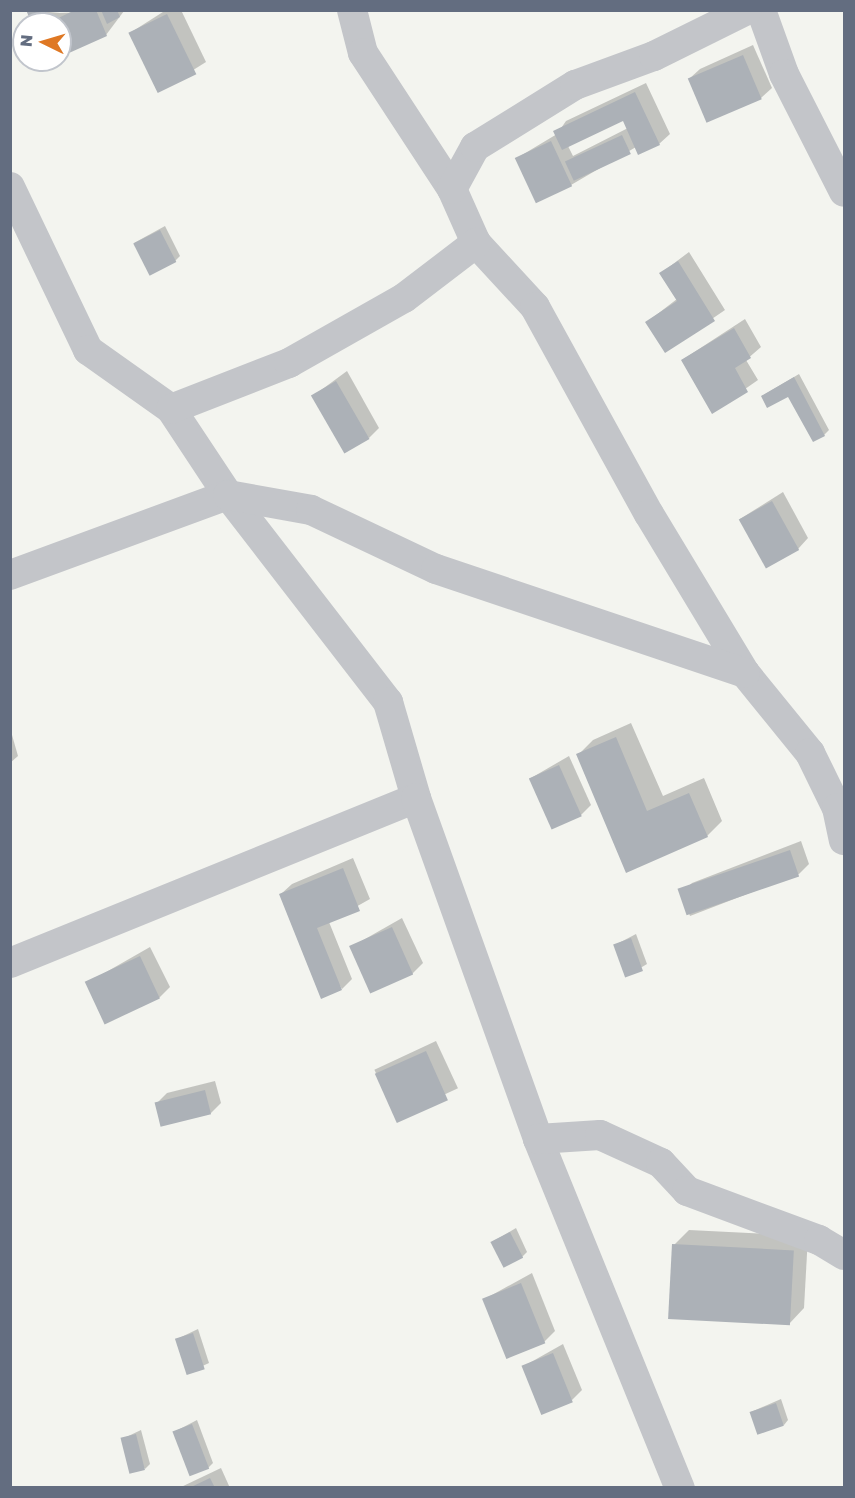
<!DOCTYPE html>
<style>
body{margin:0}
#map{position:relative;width:855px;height:1498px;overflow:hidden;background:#f3f4ef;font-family:"Golos Text",sans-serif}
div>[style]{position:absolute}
.shadow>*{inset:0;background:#0003;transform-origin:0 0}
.building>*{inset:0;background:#acb1b7;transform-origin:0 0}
.minor>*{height:30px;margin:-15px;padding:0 15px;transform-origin:15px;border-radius:15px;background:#c3c5c9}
span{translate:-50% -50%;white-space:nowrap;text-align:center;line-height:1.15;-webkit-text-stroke:6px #fff;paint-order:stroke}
.frame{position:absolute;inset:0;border:12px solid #636d80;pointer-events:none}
.north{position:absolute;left:12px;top:12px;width:60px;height:60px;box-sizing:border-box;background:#fff;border:2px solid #c1c5cc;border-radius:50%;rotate:275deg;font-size:16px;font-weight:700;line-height:24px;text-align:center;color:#636d80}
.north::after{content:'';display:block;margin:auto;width:21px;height:27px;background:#df7824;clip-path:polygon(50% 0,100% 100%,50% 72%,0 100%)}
</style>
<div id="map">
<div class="shadow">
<div style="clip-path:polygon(27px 10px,60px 13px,124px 11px,106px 35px,60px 55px,60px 24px,33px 24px)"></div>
<div style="clip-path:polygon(166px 10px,181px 10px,206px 62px,158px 92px,130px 33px)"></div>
<div style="clip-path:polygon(753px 45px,772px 88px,761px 98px,689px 79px,700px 69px)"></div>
<div style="clip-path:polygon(evenodd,646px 83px,670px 134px,659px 144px,636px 147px,571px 185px,517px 158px,557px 134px,566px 121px,646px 83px,623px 119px,628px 128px,573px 156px,568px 146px,623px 119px)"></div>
<div style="clip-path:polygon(165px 226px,180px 256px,175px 261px,134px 243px)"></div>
<div style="clip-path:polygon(689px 252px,725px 310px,665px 351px,647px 322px,677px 299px,661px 273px)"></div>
<div style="clip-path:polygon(745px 319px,761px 347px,746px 360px,758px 380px,712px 412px,682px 360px)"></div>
<div style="clip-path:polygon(347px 371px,379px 428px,369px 438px,313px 396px)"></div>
<div style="clip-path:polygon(799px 374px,829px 430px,824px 435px,789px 395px,762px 396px)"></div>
<div style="clip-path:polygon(783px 492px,808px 538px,798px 549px,740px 519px)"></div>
<div style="clip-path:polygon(631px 723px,663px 796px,704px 778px,722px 821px,707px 836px,626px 871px,578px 755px,593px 740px)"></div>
<div style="clip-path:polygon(10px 728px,18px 756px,10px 763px)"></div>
<div style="clip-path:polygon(569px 756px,591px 805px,581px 815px,531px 778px)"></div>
<div style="clip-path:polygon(801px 841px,809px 864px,799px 874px,690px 916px,681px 893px,692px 883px)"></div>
<div style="clip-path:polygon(353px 858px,370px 899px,329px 922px,352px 979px,342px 989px,281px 894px,292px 884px)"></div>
<div style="clip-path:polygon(402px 918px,423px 963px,412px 974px,351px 947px)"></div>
<div style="clip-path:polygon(636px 934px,647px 964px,627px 976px,615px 945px)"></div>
<div style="clip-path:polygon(150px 947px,170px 987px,159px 998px,87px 983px)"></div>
<div style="left:436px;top:1041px;width:52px;height:68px;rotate:65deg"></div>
<div style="clip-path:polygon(215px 1081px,221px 1103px,211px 1113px,157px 1103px,167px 1093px)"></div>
<div style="clip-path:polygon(516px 1228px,527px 1252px,522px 1257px,492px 1242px)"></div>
<div style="clip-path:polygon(689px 1230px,808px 1236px,804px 1308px,789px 1324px,674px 1245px)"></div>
<div style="clip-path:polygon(532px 1273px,555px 1331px,544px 1342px,483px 1300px)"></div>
<div style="clip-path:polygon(198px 1329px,209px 1363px,187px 1373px,177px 1339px)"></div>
<div style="clip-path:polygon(563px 1344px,582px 1390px,572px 1400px,524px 1366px)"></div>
<div style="clip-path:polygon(781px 1399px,788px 1420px,784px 1425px,751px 1412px)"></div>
<div style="clip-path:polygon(197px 1420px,213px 1463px,208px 1468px,174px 1432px)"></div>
<div style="clip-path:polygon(141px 1430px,150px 1464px,145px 1469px,122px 1439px)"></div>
<div style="clip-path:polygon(221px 1468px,230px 1488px,179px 1488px)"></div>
</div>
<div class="building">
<div style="clip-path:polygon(26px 10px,45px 10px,50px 22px,75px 10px,96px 10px,107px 36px,60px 57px,60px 24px,32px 24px)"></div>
<div style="clip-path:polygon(101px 10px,117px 10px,120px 17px,107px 24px)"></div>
<div style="left:167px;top:14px;width:67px;height:43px;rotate:64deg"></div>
<div style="left:743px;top:55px;width:48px;height:60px;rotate:67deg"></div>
<div style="clip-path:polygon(635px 92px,660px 145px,638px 155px,623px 121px,562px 150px,553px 131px)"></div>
<div style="left:622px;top:135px;width:21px;height:63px;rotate:65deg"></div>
<div style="left:551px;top:141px;width:50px;height:40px;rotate:65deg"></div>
<div style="left:160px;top:230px;width:36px;height:30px;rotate:63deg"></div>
<div style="clip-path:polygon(678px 261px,715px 321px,665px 353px,645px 322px,677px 301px,659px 273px)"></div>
<div style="clip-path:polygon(734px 328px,751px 358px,735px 368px,748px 392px,712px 414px,681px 360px)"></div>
<div style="clip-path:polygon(794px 377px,825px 436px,813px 442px,788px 397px,767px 408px,761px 396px)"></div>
<div style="left:336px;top:381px;width:67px;height:29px;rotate:60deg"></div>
<div style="left:772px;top:501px;width:56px;height:38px;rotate:61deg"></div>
<div style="clip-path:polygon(616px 737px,647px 811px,689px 793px,708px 837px,626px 873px,576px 754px)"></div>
<div style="left:559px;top:765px;width:56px;height:33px;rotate:66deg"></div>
<div style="left:790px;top:850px;width:28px;height:119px;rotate:71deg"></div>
<div style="clip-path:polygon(343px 868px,360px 911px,317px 928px,342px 990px,321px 999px,279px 894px)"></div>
<div style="left:392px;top:927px;width:52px;height:47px;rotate:66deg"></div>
<div style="left:631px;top:938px;width:35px;height:19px;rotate:70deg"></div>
<div style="left:140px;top:956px;width:47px;height:61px;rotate:65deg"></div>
<div style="left:426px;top:1051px;width:54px;height:56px;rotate:66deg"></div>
<div style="left:205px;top:1090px;width:25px;height:52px;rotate:76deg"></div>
<div style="left:510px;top:1232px;width:29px;height:22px;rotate:63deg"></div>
<div style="left:672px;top:1244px;width:122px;height:75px;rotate:3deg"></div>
<div style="left:521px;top:1283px;width:65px;height:42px;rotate:68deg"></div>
<div style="left:193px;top:1333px;width:38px;height:19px;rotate:72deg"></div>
<div style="left:553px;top:1353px;width:53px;height:34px;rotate:68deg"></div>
<div style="left:776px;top:1403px;width:24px;height:28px;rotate:71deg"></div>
<div style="left:192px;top:1424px;width:48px;height:21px;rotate:69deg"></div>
<div style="left:136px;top:1434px;width:37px;height:16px;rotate:76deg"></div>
<div style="clip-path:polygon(210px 1478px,215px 1488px,189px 1488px)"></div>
</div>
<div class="minor">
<div style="left:352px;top:10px;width:44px;rotate:75.7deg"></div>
<div style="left:363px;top:53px;width:163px;rotate:56.8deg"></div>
<div style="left:452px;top:189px;width:59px;rotate:66deg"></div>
<div style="left:476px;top:243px;width:87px;rotate:47.3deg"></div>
<div style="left:535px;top:307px;width:236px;rotate:61.2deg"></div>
<div style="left:649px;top:514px;width:186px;rotate:58.9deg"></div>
<div style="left:745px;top:673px;width:103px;rotate:50.9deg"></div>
<div style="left:810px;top:753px;width:61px;rotate:63.9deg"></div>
<div style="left:837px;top:808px;width:33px;rotate:78deg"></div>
<div style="left:761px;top:10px;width:68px;rotate:70.2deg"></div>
<div style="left:784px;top:74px;width:132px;rotate:63deg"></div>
<div style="left:10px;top:187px;width:181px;rotate:64.4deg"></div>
<div style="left:88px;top:350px;width:102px;rotate:35.4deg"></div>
<div style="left:171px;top:409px;width:103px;rotate:56.5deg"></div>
<div style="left:228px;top:495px;width:262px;rotate:52.3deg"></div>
<div style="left:388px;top:702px;width:100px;rotate:73.7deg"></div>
<div style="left:452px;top:189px;width:48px;rotate:-61.3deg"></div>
<div style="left:475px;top:147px;width:118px;rotate:-31.8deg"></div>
<div style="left:575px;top:85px;width:84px;rotate:-20.2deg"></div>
<div style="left:654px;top:56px;width:104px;rotate:-26.3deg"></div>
<div style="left:171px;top:409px;width:127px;rotate:-21.3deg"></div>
<div style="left:289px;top:363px;width:132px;rotate:-29.5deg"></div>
<div style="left:404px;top:298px;width:91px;rotate:-37.4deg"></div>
<div style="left:10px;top:575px;width:232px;rotate:-20.2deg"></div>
<div style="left:228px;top:495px;width:84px;rotate:10.2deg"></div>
<div style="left:311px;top:510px;width:138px;rotate:25.3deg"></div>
<div style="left:436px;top:569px;width:326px;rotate:18.6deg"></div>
<div style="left:10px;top:963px;width:438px;rotate:-22.1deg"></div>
<div style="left:416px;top:798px;width:362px;rotate:70.3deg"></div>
<div style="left:538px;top:1139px;width:377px;rotate:67.9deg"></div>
<div style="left:538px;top:1139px;width:62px;rotate:-3.7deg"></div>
<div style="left:600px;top:1135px;width:67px;rotate:24.7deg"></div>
<div style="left:661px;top:1163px;width:38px;rotate:47deg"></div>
<div style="left:687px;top:1191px;width:141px;rotate:20.4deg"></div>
<div style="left:819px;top:1240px;width:29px;rotate:31deg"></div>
</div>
<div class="frame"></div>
<div class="north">N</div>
</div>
